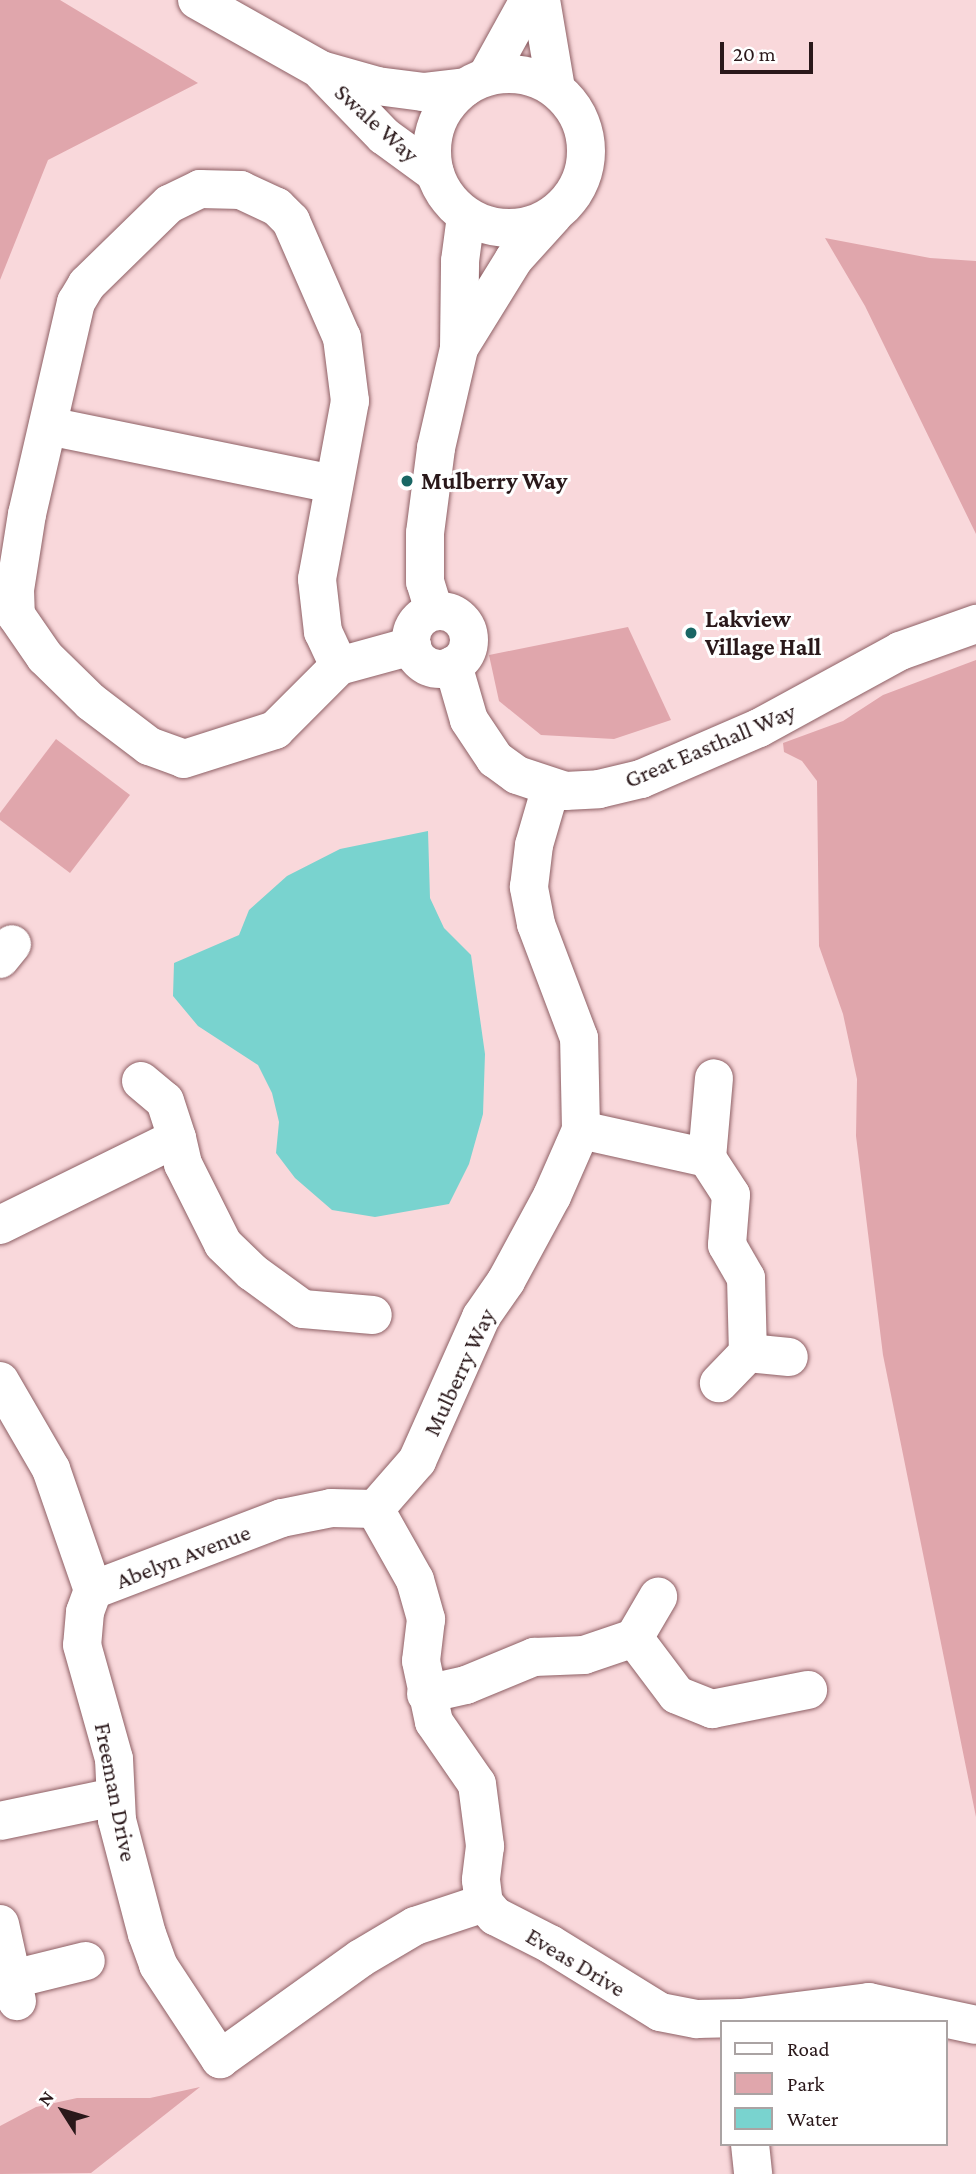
<!DOCTYPE html>
<style>
body{margin:0}
#map{position:relative;width:976px;height:2174px;overflow:hidden;background:#f9d8db;font-family:"Crimson Pro",serif}
div>[style]{position:absolute}
.green>*{inset:0;background:#e0a6ac}
.water>*{inset:0;background:#79d3cf}
.roads{filter:drop-shadow(0 0 2px #8e6065) drop-shadow(0 0 2px #8e6065)}
.minor>*{height:38px;margin:-19px;padding:0 19px;transform-origin:19px;border-radius:19px;background:#fff}
.minor>.ring{margin:-19px;padding:0;box-sizing:content-box;background:none;border:38px solid #fff;border-radius:50%}
.dots>*{width:19px;height:19px;translate:-50% -50%;box-sizing:border-box;border:4px solid #fff;border-radius:50%}
span{translate:-50% -50%;white-space:nowrap;text-align:center;line-height:1.15;-webkit-text-stroke:6px #fff;paint-order:stroke}
.street-label{font-size:24px;color:#2a181a}
.poi-label{font-size:24px;color:#2a181a;font-weight:700}
.left{translate:0 -50%;text-align:left}
.legend{position:absolute;left:720px;top:2020px;width:228px;height:126px;box-sizing:border-box;background:#fff;border:2px solid #aaa3a3;margin:0;padding:9px 12px;list-style:none;font-size:21px;color:#2a181a}
.legend li{display:flex;align-items:center;gap:14px;height:35px}
.legend b{width:35px;border:2px solid #aaa3a3}
.north{position:absolute;left:28px;top:2076px;width:70px;height:70px;-webkit-text-stroke:5px #fff;paint-order:stroke;rotate:307deg;font-size:19px;font-weight:700;line-height:28px;text-align:center;color:#2a181a}
.north::after{content:'';display:block;margin:auto;width:24px;height:32px;background:#2a181a;clip-path:polygon(50% 0,100% 100%,50% 72%,0 100%)}
.scale{position:absolute;left:720px;top:42px;width:93px;height:32px;box-sizing:border-box;border:4px solid #2a181a;border-top:0;padding-left:9px;font-size:21px;line-height:24px;white-space:nowrap;color:#2a181a;-webkit-text-stroke:5px #fff;paint-order:stroke}
</style>
<div id="map">
<div class="green">
<div style="clip-path:polygon(0 0,60px 0,198px 83px,48px 160px,0 280px)"></div>
<div style="clip-path:polygon(825px 238px,930px 258px,976px 261px,976px 534px,865px 306px)"></div>
<div style="clip-path:polygon(628px 627px,671px 720px,614px 739px,541px 735px,499px 701px,489px 655px)"></div>
<div style="clip-path:polygon(976px 660px,976px 1817px,883px 1355px,856px 1136px,857px 1079px,843px 1014px,819px 946px,817px 781px,802px 761px,784px 752px,783px 743px,843px 721px,883px 695px)"></div>
<div style="clip-path:polygon(56px 739px,130px 795px,70px 873px,0 820px,0 813px)"></div>
<div style="clip-path:polygon(200px 2087px,91px 2173px,0 2174px,0 2126px,36px 2107px,77px 2098px,150px 2098px)"></div>
</div>
<div class="water">
<div style="clip-path:polygon(428px 831px,430px 898px,444px 928px,471px 955px,485px 1054px,483px 1114px,469px 1164px,449px 1204px,375px 1217px,332px 1210px,295px 1178px,276px 1153px,279px 1122px,272px 1093px,258px 1065px,198px 1026px,173px 996px,174px 963px,239px 935px,249px 910px,287px 876px,340px 849px)"></div>
</div>
<div class="roads">
<div class="minor">
<div style="left:197px;top:0;width:142px;rotate:29.4deg"></div>
<div style="left:321px;top:70px;width:58px;rotate:15.9deg"></div>
<div style="left:377px;top:86px;width:46px;rotate:7.4deg"></div>
<div style="left:423px;top:92px;width:43px;rotate:-6.6deg"></div>
<div style="left:541px;top:0;width:90px;rotate:80.4deg"></div>
<div style="left:322px;top:72px;width:89px;rotate:45.9deg"></div>
<div style="left:384px;top:136px;width:63px;rotate:36deg"></div>
<div class="ring" style="left:432px;top:74px;width:116px;height:116px"></div>
<div style="left:487px;top:76px;width:87px;rotate:-61.1deg"></div>
<div style="left:459px;top:348px;width:105px;rotate:-58.3deg"></div>
<div style="left:514px;top:259px;width:58px;rotate:-47.8deg"></div>
<div style="left:48px;top:426px;width:290px;rotate:11.5deg"></div>
<div style="left:434px;top:611px;width:30px;rotate:-107deg"></div>
<div style="left:425px;top:582px;width:49px;rotate:-90deg"></div>
<div style="left:425px;top:533px;width:86px;rotate:-82.6deg"></div>
<div style="left:436px;top:448px;width:103px;rotate:-77deg"></div>
<div style="left:459px;top:348px;width:87px;rotate:-89.3deg"></div>
<div style="left:460px;top:261px;width:45px;rotate:-82.4deg"></div>
<div class="ring" style="left:411px;top:611px;width:20px;height:20px"></div>
<div style="left:453px;top:665px;width:57px;rotate:73.8deg"></div>
<div style="left:469px;top:720px;width:47px;rotate:56.3deg"></div>
<div style="left:495px;top:759px;width:27px;rotate:36deg"></div>
<div style="left:517px;top:775px;width:51px;rotate:18.4deg"></div>
<div style="left:565px;top:791px;width:34px;rotate:-3deg"></div>
<div style="left:599px;top:789px;width:43px;rotate:-13.4deg"></div>
<div style="left:641px;top:779px;width:129px;rotate:-23.4deg"></div>
<div style="left:759px;top:728px;width:161px;rotate:-28.6deg"></div>
<div style="left:900px;top:651px;width:81px;rotate:-19.6deg"></div>
<div style="left:339px;top:666px;width:38px;rotate:-115deg"></div>
<div style="left:323px;top:632px;width:53px;rotate:-96.5deg"></div>
<div style="left:317px;top:579px;width:181px;rotate:-79.5deg"></div>
<div style="left:350px;top:401px;width:64px;rotate:-97.2deg"></div>
<div style="left:342px;top:338px;width:128px;rotate:-113.6deg"></div>
<div style="left:291px;top:221px;width:20px;rotate:-135deg"></div>
<div style="left:277px;top:207px;width:40px;rotate:-155deg"></div>
<div style="left:241px;top:190px;width:41px;rotate:-178.6deg"></div>
<div style="left:200px;top:189px;width:34px;rotate:154deg"></div>
<div style="left:169px;top:204px;width:115px;rotate:135.7deg"></div>
<div style="left:87px;top:284px;width:21px;rotate:121deg"></div>
<div style="left:76px;top:302px;width:218px;rotate:103deg"></div>
<div style="left:27px;top:514px;width:77px;rotate:99deg"></div>
<div style="left:15px;top:590px;width:25px;rotate:88deg"></div>
<div style="left:16px;top:615px;width:51px;rotate:55.4deg"></div>
<div style="left:45px;top:657px;width:64px;rotate:44.4deg"></div>
<div style="left:91px;top:702px;width:73px;rotate:37.2deg"></div>
<div style="left:149px;top:746px;width:37px;rotate:20deg"></div>
<div style="left:184px;top:759px;width:96px;rotate:-17.7deg"></div>
<div style="left:275px;top:730px;width:91px;rotate:-45deg"></div>
<div style="left:339px;top:666px;width:76px;rotate:-15.3deg"></div>
<div style="left:0;top:959px;width:19px;rotate:-51deg"></div>
<div style="left:141px;top:1081px;width:31px;rotate:40deg"></div>
<div style="left:165px;top:1101px;width:39px;rotate:72deg"></div>
<div style="left:581px;top:1130px;width:129px;rotate:12.5deg"></div>
<div style="left:707px;top:1158px;width:44px;rotate:57deg"></div>
<div style="left:731px;top:1195px;width:50px;rotate:94.6deg"></div>
<div style="left:727px;top:1245px;width:38px;rotate:60deg"></div>
<div style="left:746px;top:1278px;width:75px;rotate:88.5deg"></div>
<div style="left:748px;top:1353px;width:42px;rotate:134deg"></div>
<div style="left:707px;top:1158px;width:80px;rotate:-85deg"></div>
<div style="left:0;top:1225px;width:197px;rotate:-26.2deg"></div>
<div style="left:177px;top:1138px;width:27px;rotate:77deg"></div>
<div style="left:183px;top:1164px;width:89px;rotate:63.4deg"></div>
<div style="left:223px;top:1244px;width:40px;rotate:44deg"></div>
<div style="left:252px;top:1272px;width:63px;rotate:36deg"></div>
<div style="left:303px;top:1309px;width:70px;rotate:4.9deg"></div>
<div style="left:748px;top:1353px;width:41px;rotate:5.6deg"></div>
<div style="left:0;top:1381px;width:102px;rotate:59.9deg"></div>
<div style="left:51px;top:1469px;width:128px;rotate:70.9deg"></div>
<div style="left:93px;top:1590px;width:202px;rotate:-20.9deg"></div>
<div style="left:282px;top:1518px;width:50px;rotate:-11.5deg"></div>
<div style="left:331px;top:1508px;width:44px;rotate:1.3deg"></div>
<div style="left:375px;top:1509px;width:64px;rotate:-48.8deg"></div>
<div style="left:417px;top:1461px;width:158px;rotate:-66deg"></div>
<div style="left:481px;top:1317px;width:44px;rotate:-55.2deg"></div>
<div style="left:506px;top:1281px;width:97px;rotate:-61.6deg"></div>
<div style="left:552px;top:1196px;width:72px;rotate:-66.3deg"></div>
<div style="left:581px;top:1130px;width:92px;rotate:-91.2deg"></div>
<div style="left:579px;top:1038px;width:122px;rotate:-110.7deg"></div>
<div style="left:536px;top:924px;width:38px;rotate:-101deg"></div>
<div style="left:529px;top:887px;width:42px;rotate:-83.2deg"></div>
<div style="left:534px;top:845px;width:60px;rotate:-73.7deg"></div>
<div style="left:375px;top:1509px;width:81px;rotate:60.6deg"></div>
<div style="left:415px;top:1580px;width:41px;rotate:74.2deg"></div>
<div style="left:426px;top:1619px;width:42px;rotate:96.8deg"></div>
<div style="left:421px;top:1661px;width:62px;rotate:78deg"></div>
<div style="left:434px;top:1722px;width:75px;rotate:55.3deg"></div>
<div style="left:477px;top:1784px;width:63px;rotate:82.6deg"></div>
<div style="left:485px;top:1846px;width:34px;rotate:97deg"></div>
<div style="left:481px;top:1880px;width:23px;rotate:83deg"></div>
<div style="left:93px;top:1590px;width:23px;rotate:110deg"></div>
<div style="left:85px;top:1612px;width:33px;rotate:95deg"></div>
<div style="left:82px;top:1645px;width:118px;rotate:74.3deg"></div>
<div style="left:114px;top:1759px;width:61px;rotate:87.2deg"></div>
<div style="left:117px;top:1820px;width:118px;rotate:75.3deg"></div>
<div style="left:147px;top:1934px;width:33px;rotate:70deg"></div>
<div style="left:158px;top:1965px;width:113px;rotate:56.6deg"></div>
<div style="left:220px;top:2059px;width:173px;rotate:-35.6deg"></div>
<div style="left:361px;top:1958px;width:63px;rotate:-30.7deg"></div>
<div style="left:415px;top:1926px;width:73px;rotate:-18.4deg"></div>
<div style="left:634px;top:1638px;width:48px;rotate:-59.7deg"></div>
<div style="left:426px;top:1694px;width:41px;rotate:-12.7deg"></div>
<div style="left:466px;top:1685px;width:74px;rotate:-22.4deg"></div>
<div style="left:534px;top:1657px;width:50px;rotate:-2.3deg"></div>
<div style="left:584px;top:1655px;width:53px;rotate:-18.8deg"></div>
<div style="left:634px;top:1638px;width:71px;rotate:53deg"></div>
<div style="left:677px;top:1695px;width:38px;rotate:22deg"></div>
<div style="left:712px;top:1709px;width:98px;rotate:-11.2deg"></div>
<div style="left:0;top:1821px;width:117px;rotate:-11.8deg"></div>
<div style="left:484px;top:1903px;width:17px;rotate:50deg"></div>
<div style="left:495px;top:1916px;width:62px;rotate:27deg"></div>
<div style="left:550px;top:1944px;width:129px;rotate:31.7deg"></div>
<div style="left:660px;top:2012px;width:38px;rotate:11deg"></div>
<div style="left:697px;top:2019px;width:44px;rotate:-1.3deg"></div>
<div style="left:741px;top:2018px;width:129px;rotate:-7.1deg"></div>
<div style="left:869px;top:2002px;width:109px;rotate:12.1deg"></div>
<div style="left:0;top:1924px;width:79px;rotate:77.6deg"></div>
<div style="left:13px;top:1979px;width:75px;rotate:-13.9deg"></div>
<div style="left:750px;top:2144px;width:30px;rotate:84deg"></div>
</div>
</div>
<div class="dots">
<div style="left:407px;top:481px;background:#196664"></div>
<div style="left:691px;top:633px;background:#196664"></div>
</div>
<div class="street-label">
<span style="left:377px;top:123px;rotate:42deg">Swale Way</span>
<span style="left:710px;top:745px;rotate:-23deg">Great Easthall Way</span>
<span style="left:459px;top:1372px;rotate:-65deg">Mulberry Way</span>
<span style="left:183px;top:1556px;rotate:-21deg">Abelyn Avenue</span>
<span style="left:116px;top:1792px;rotate:79deg">Freeman Drive</span>
<span style="left:576px;top:1962px;rotate:31deg">Eveas Drive</span>
</div>
<div class="poi-label">
<span class="left" style="left:421px;top:481px">Mulberry Way</span>
<span class="left" style="left:705px;top:633px">Lakview<br>Village Hall</span>
</div>
<ul class="legend">
<li><b style="height:9px;background:#fff"></b>Road</li>
<li><b style="height:19px;background:#e0a6ac"></b>Park</li>
<li><b style="height:19px;background:#79d3cf"></b>Water</li>
</ul>
<div class="north">N</div>
<div class="scale">20 m</div>
</div>
